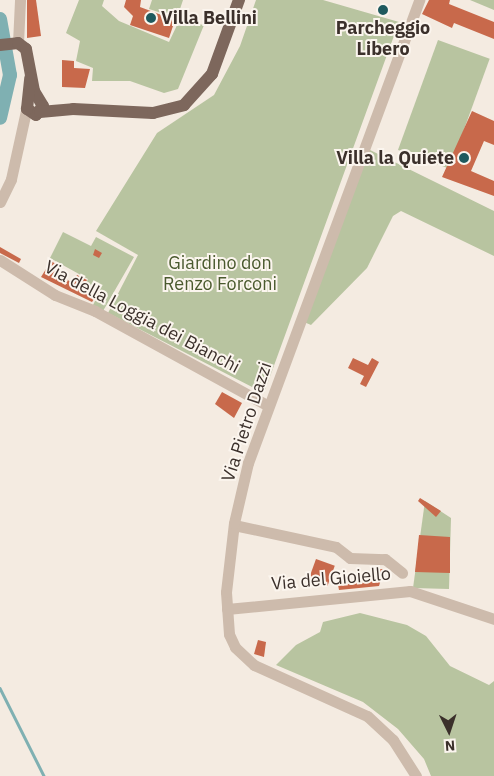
<!DOCTYPE html>
<style>
body{margin:0}
#map{position:relative;width:494px;height:776px;overflow:hidden;background:#f4ebe1;font-family:"IBM Plex Sans",sans-serif}
div>[style]{position:absolute}
.green>*{inset:0;background:#b8c4a0;transform-origin:0 0}
.stream>*{height:2.5px;margin:-1.25px;padding:0 1.25px;transform-origin:1.25px;border-radius:1.25px;background:#7fb0b2}
.river>*{height:14px;margin:-7px;padding:0 7px;transform-origin:7px;border-radius:7px;background:#7fb0b2}
.building>*{inset:0;background:#c8694b;transform-origin:0 0}
.minor>*{height:11px;margin:-5.5px;padding:0 5.5px;transform-origin:5.5px;border-radius:5.5px;background:#cdbbac}
.major>*{height:12px;margin:-6px;padding:0 6px;transform-origin:6px;border-radius:6px;background:#7d675c}
.dots>*{width:14px;height:14px;translate:-50% -50%;box-sizing:border-box;border:2px solid #fbf5ee;border-radius:50%}
span{translate:-50% -50%;white-space:nowrap;text-align:center;line-height:1.15;-webkit-text-stroke:4px #fbf5ee;paint-order:stroke}
.poi-label{font-size:18px;color:#3b302b;font-weight:700}
.left{translate:0 -50%;text-align:left}
.right{translate:-100% -50%;text-align:right}
.park-label{font-size:18px;color:#4a5a2e}
.street-label{font-size:18px;color:#3b302b}
.north{position:absolute;left:424px;top:706px;width:50px;height:50px;-webkit-text-stroke:4px #fbf5ee;paint-order:stroke;rotate:176deg;font-size:14px;font-weight:700;line-height:20px;text-align:center;color:#3b302b}
.north::after{content:'';display:block;margin:auto;width:18px;height:22px;background:#3b302b;clip-path:polygon(50% 0,100% 100%,50% 72%,0 100%)}
</style>
<div id="map">
<div class="green">
<div style="clip-path:polygon(79px 0,104px 0,102px 6px,119px 21px,169px 42px,179px 21px,204px 25px,178px 89px,164px 93px,130px 81px,92px 81px,93px 68px,76px 61px,80px 41px,66px 33px)"></div>
<div style="clip-path:polygon(152px 0,183px 0,177px 18px,149px 9px)"></div>
<div style="clip-path:polygon(256px 0,323px 0,399px 22px,264px 393px,108px 313px,138px 255px,96px 231px,157px 133px,214px 95px,240px 46px)"></div>
<div style="clip-path:polygon(470px 0,494px 0,494px 10px)"></div>
<div style="left:438px;top:40px;width:55px;height:117px;rotate:20deg"></div>
<div style="clip-path:polygon(368px 149px,494px 211px,494px 256px,401px 211px,393px 216px,367px 268px,311px 325px,304px 322px)"></div>
<div style="clip-path:polygon(63px 232px,91px 246px,96px 237px,134px 257px,103px 311px,93px 305px,99px 293px,85px 285px,88px 279px,50px 258px)"></div>
<div style="clip-path:polygon(425px 501px,451px 518px,449px 589px,413px 588px)"></div>
<div style="clip-path:polygon(360px 613px,407px 625px,426px 636px,450px 666px,489px 685px,494px 681px,494px 776px,431px 776px,424px 759px,398px 729px,363px 702px,276px 665px,296px 645px,320px 632px,323px 622px)"></div>
</div>
<div class="stream">
<div style="left:0;top:688px;width:98px;rotate:63.4deg"></div>
</div>
<div class="river">
<div style="left:0;top:19px;width:57px;rotate:79.9deg"></div>
<div style="left:10px;top:75px;width:44px;rotate:103.1deg"></div>
</div>
<div class="building">
<div style="clip-path:polygon(27px 0,36px 0,41px 36px,27px 38px)"></div>
<div style="clip-path:polygon(126px 0,141px 0,140px 7px,175px 20px,169px 38px,130px 25px,133px 16px,124px 7px)"></div>
<div style="clip-path:polygon(429px 0,450px 0,449px 4px,494px 22px,494px 39px,454px 23px,452px 28px,422px 14px)"></div>
<div style="clip-path:polygon(62px 60px,74px 61px,74px 68px,90px 69px,85px 88px,62px 87px)"></div>
<div style="clip-path:polygon(472px 111px,494px 121px,494px 145px,484px 141px,471px 171px,494px 181px,494px 196px,442px 177px)"></div>
<div style="clip-path:polygon(0 247px,21px 259px,19px 263px,0 253px)"></div>
<div style="clip-path:polygon(95px 249px,102px 253px,99px 258px,93px 255px)"></div>
<div style="clip-path:polygon(51px 261px,59px 266px,55px 273px,73px 283px,77px 275px,87px 280px,84px 285px,98px 293px,92px 302px,41px 277px)"></div>
<div style="clip-path:polygon(353px 358px,368px 365px,372px 358px,379px 362px,366px 387px,360px 384px,364px 376px,348px 368px)"></div>
<div style="clip-path:polygon(222px 392px,242px 403px,234px 418px,215px 404px)"></div>
<div style="clip-path:polygon(420px 498px,441px 511px,436px 517px,418px 501px)"></div>
<div style="clip-path:polygon(419px 535px,450px 537px,450px 573px,415px 572px)"></div>
<div style="left:316px;top:559px;width:20px;height:22px;rotate:20deg"></div>
<div style="clip-path:polygon(372px 569px,384px 569px,379px 586px,339px 590px,338px 585px,371px 582px)"></div>
<div style="clip-path:polygon(258px 640px,266px 642px,264px 657px,254px 654px)"></div>
</div>
<div class="minor">
<div style="left:18px;top:43px;width:43px;rotate:-87.3deg"></div>
<div style="left:0;top:202px;width:25px;rotate:-64deg"></div>
<div style="left:11px;top:179px;width:75px;rotate:-77.6deg"></div>
<div style="left:0;top:260px;width:65px;rotate:32.5deg"></div>
<div style="left:55px;top:295px;width:43px;rotate:21.8deg"></div>
<div style="left:95px;top:311px;width:196px;rotate:28.7deg"></div>
<div style="left:234px;top:525px;width:104px;rotate:12.2deg"></div>
<div style="left:336px;top:547px;width:18px;rotate:38deg"></div>
<div style="left:350px;top:558px;width:35px;rotate:2deg"></div>
<div style="left:385px;top:559px;width:22px;rotate:39deg"></div>
<div style="left:227px;top:609px;width:184px;rotate:-5.6deg"></div>
<div style="left:410px;top:591px;width:89px;rotate:18.4deg"></div>
<div style="left:416px;top:776px;width:43px;rotate:-122.6deg"></div>
<div style="left:393px;top:740px;width:35px;rotate:-137deg"></div>
<div style="left:367px;top:716px;width:124px;rotate:-155.7deg"></div>
<div style="left:254px;top:665px;width:26px;rotate:-137deg"></div>
<div style="left:235px;top:647px;width:14px;rotate:-115deg"></div>
<div style="left:229px;top:634px;width:42px;rotate:-94.1deg"></div>
<div style="left:226px;top:592px;width:69px;rotate:-83.4deg"></div>
<div style="left:234px;top:523px;width:62px;rotate:-76.9deg"></div>
<div style="left:248px;top:463px;width:494px;rotate:-69.7deg"></div>
</div>
<div class="major">
<div style="left:0;top:45px;width:18px;rotate:-6deg"></div>
<div style="left:18px;top:43px;width:10px;rotate:37deg"></div>
<div style="left:26px;top:49px;width:43px;rotate:79.2deg"></div>
<div style="left:34px;top:91px;width:17px;rotate:59deg"></div>
<div style="left:43px;top:106px;width:11px;rotate:128deg"></div>
<div style="left:36px;top:115px;width:11px;rotate:-146deg"></div>
<div style="left:27px;top:109px;width:31px;rotate:-84deg"></div>
<div style="left:40px;top:112px;width:33px;rotate:-5deg"></div>
<div style="left:73px;top:109px;width:80px;rotate:2.9deg"></div>
<div style="left:153px;top:113px;width:32px;rotate:-14deg"></div>
<div style="left:184px;top:105px;width:42px;rotate:-47.9deg"></div>
<div style="left:212px;top:74px;width:79px;rotate:-70deg"></div>
</div>
<div class="dots">
<div style="left:383px;top:10px;background:#1f5a5e"></div>
<div style="left:151px;top:18px;background:#1f5a5e"></div>
<div style="left:464px;top:158px;background:#1f5a5e"></div>
</div>
<div class="poi-label">
<span class="left" style="left:161px;top:18px">Villa Bellini</span>
<span style="left:383px;top:39px">Parcheggio<br>Libero</span>
<span class="right" style="left:454px;top:158px">Villa la Quiete</span>
</div>
<div class="park-label">
<span style="left:220px;top:274px">Giardino don<br>Renzo Forconi</span>
</div>
<div class="street-label">
<span style="left:142px;top:317px;rotate:28deg">Via della Loggia dei Bianchi</span>
<span style="left:247px;top:422px;rotate:-72deg">Via Pietro Dazzi</span>
<span style="left:331px;top:579px;rotate:-5deg">Via del Gioiello</span>
</div>
<div class="north">N</div>
</div>
